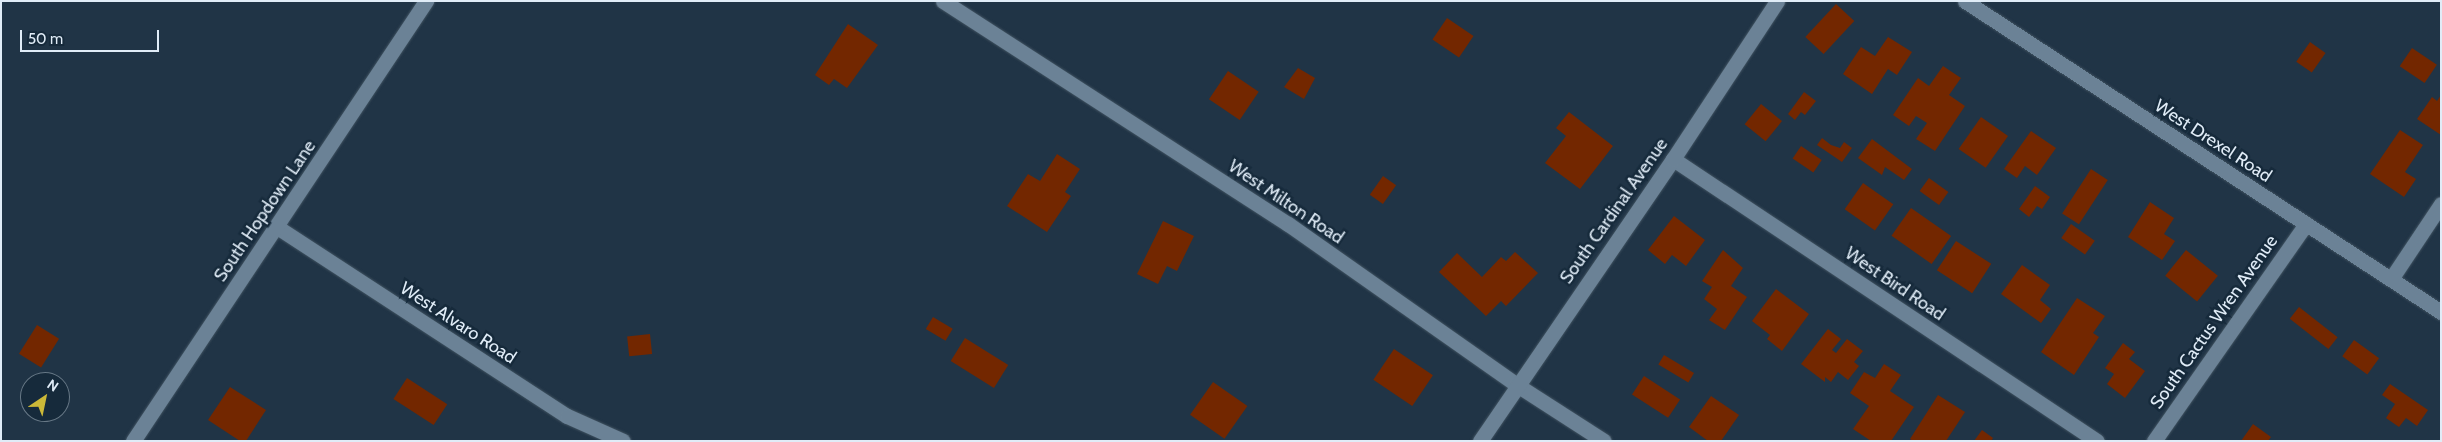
<!DOCTYPE html>
<style>
body{margin:0}
#map{position:relative;width:2442px;height:442px;overflow:hidden;background:#203446;font-family:Cabin,sans-serif}
div>[style]{position:absolute}
.building>*{inset:0;background:#732700;transform-origin:0 0}
.roads{filter:drop-shadow(0 0 1px #405260) drop-shadow(0 0 1px #405260)}
.street>*{height:15px;margin:-7.5px;padding:0 7.5px;transform-origin:7.5px;border-radius:7.5px;background:#6b8296}
.secondary>*{height:15px;margin:-7.5px;padding:0 7.5px;transform-origin:7.5px;border-radius:7.5px;background:#6b8296}
span{translate:-50% -50%;white-space:nowrap;text-align:center;line-height:1.15;-webkit-text-stroke:5px #162a3b;paint-order:stroke}
.street-label{font-size:18px;color:#e0ecf7}
.frame{position:absolute;inset:0;border:2px solid #e0ecf7;pointer-events:none}
.north{position:absolute;left:20px;top:372px;width:50px;height:50px;box-sizing:border-box;background:#162a3b;border:1px solid #677886;border-radius:50%;rotate:34deg;font-size:14px;font-weight:700;line-height:20px;text-align:center;color:#e0ecf7}
.north::after{content:'';display:block;margin:auto;width:18px;height:22px;background:#ccb938;clip-path:polygon(50% 0,100% 100%,50% 72%,0 100%)}
.scale{position:absolute;left:20px;top:30px;width:139px;height:22px;box-sizing:border-box;border:2px solid #e0ecf7;border-top:0;padding-left:6px;font-size:15px;line-height:18px;white-space:nowrap;color:#e0ecf7;-webkit-text-stroke:4px #162a3b;paint-order:stroke}
</style>
<div id="map">
<div class="building">
<div style="left:1836px;top:4px;width:25px;height:45px;rotate:43deg"></div>
<div style="left:1447px;top:18px;width:32px;height:26px;rotate:34deg"></div>
<div style="clip-path:polygon(848px 24px,878px 45px,847px 88px,834px 79px,829px 85px,815px 75px)"></div>
<div style="clip-path:polygon(1888px 37px,1912px 52px,1897px 75px,1888px 69px,1872px 94px,1843px 74px,1861px 47px,1875px 56px)"></div>
<div style="left:2310px;top:42px;width:19px;height:24px;rotate:35deg"></div>
<div style="left:2412px;top:48px;width:30px;height:22px;rotate:34deg"></div>
<div style="clip-path:polygon(1943px 66px,1961px 78px,1949px 95px,1965px 106px,1935px 151px,1916px 139px,1927px 123px,1916px 116px,1909px 126px,1893px 115px,1918px 78px,1929px 86px)"></div>
<div style="clip-path:polygon(1298px 68px,1315px 78px,1304px 99px,1284px 87px)"></div>
<div style="left:1228px;top:71px;width:37px;height:34px;rotate:34deg"></div>
<div style="clip-path:polygon(1804px 92px,1816px 101px,1805px 115px,1801px 112px,1795px 120px,1788px 114px)"></div>
<div style="clip-path:polygon(2441px 95px,2441px 135px,2417px 119px,2432px 97px,2437px 101px)"></div>
<div style="left:1761px;top:104px;width:27px;height:26px;rotate:39deg"></div>
<div style="clip-path:polygon(1569px 112px,1613px 146px,1580px 189px,1545px 163px,1566px 136px,1556px 128px)"></div>
<div style="left:1981px;top:117px;width:33px;height:39px;rotate:35deg"></div>
<div style="clip-path:polygon(2400px 130px,2423px 145px,2405px 172px,2416px 179px,2404px 197px,2370px 174px)"></div>
<div style="clip-path:polygon(2031px 131px,2056px 148px,2037px 175px,2025px 166px,2017px 178px,2004px 169px)"></div>
<div style="clip-path:polygon(1822px 138px,1831px 145px,1840px 148px,1844px 142px,1852px 148px,1842px 162px,1817px 145px)"></div>
<div style="clip-path:polygon(1872px 139px,1912px 169px,1904px 180px,1885px 167px,1882px 175px,1858px 158px)"></div>
<div style="left:1801px;top:146px;width:25px;height:15px;rotate:34deg"></div>
<div style="clip-path:polygon(1057px 154px,1080px 169px,1065px 192px,1071px 196px,1047px 232px,1007px 206px,1028px 174px,1040px 181px)"></div>
<div style="left:2091px;top:169px;width:20px;height:53px;rotate:33deg"></div>
<div style="left:1383px;top:176px;width:16px;height:23px;rotate:35deg"></div>
<div style="left:1929px;top:178px;width:24px;height:16px;rotate:36deg"></div>
<div style="left:1863px;top:183px;width:37px;height:32px;rotate:35deg"></div>
<div style="clip-path:polygon(2035px 186px,2050px 197px,2042px 209px,2037px 206px,2029px 217px,2019px 209px)"></div>
<div style="clip-path:polygon(2150px 202px,2174px 218px,2164px 234px,2175px 241px,2162px 260px,2128px 237px)"></div>
<div style="left:1911px;top:208px;width:49px;height:34px;rotate:35deg"></div>
<div style="clip-path:polygon(1674px 216px,1705px 240px,1686px 266px,1672px 255px,1665px 264px,1648px 250px)"></div>
<div style="clip-path:polygon(1163px 221px,1194px 236px,1177px 271px,1167px 266px,1158px 284px,1137px 274px)"></div>
<div style="left:2071px;top:224px;width:29px;height:17px;rotate:35deg"></div>
<div style="left:1956px;top:241px;width:42px;height:35px;rotate:33deg"></div>
<div style="clip-path:polygon(1723px 250px,1743px 268px,1731px 286px,1747px 297px,1725px 330px,1709px 320px,1717px 309px,1704px 299px,1712px 287px,1702px 281px)"></div>
<div style="left:2186px;top:250px;width:41px;height:33px;rotate:39deg"></div>
<div style="clip-path:polygon(1515px 252px,1538px 273px,1506px 306px,1501px 301px,1486px 316px,1439px 272px,1457px 253px,1482px 277px,1501px 257px,1506px 261px)"></div>
<div style="clip-path:polygon(2022px 265px,2050px 285px,2040px 300px,2051px 309px,2041px 323px,2001px 294px)"></div>
<div style="clip-path:polygon(1776px 289px,1809px 314px,1782px 351px,1767px 339px,1770px 335px,1752px 321px)"></div>
<div style="clip-path:polygon(2077px 298px,2105px 316px,2093px 333px,2099px 337px,2074px 375px,2041px 352px)"></div>
<div style="left:2299px;top:307px;width:49px;height:15px;rotate:38deg"></div>
<div style="left:933px;top:317px;width:23px;height:14px;rotate:31deg"></div>
<div style="left:37px;top:325px;width:26px;height:34px;rotate:32deg"></div>
<div style="clip-path:polygon(1828px 329px,1841px 339px,1832px 350px,1836px 353px,1847px 339px,1863px 351px,1854px 362px,1859px 366px,1848px 380px,1838px 372px,1831px 382px,1825px 377px,1825px 382px,1801px 364px)"></div>
<div style="left:650px;top:334px;width:20px;height:23px;rotate:84deg"></div>
<div style="left:965px;top:338px;width:51px;height:27px;rotate:32deg"></div>
<div style="left:2354px;top:340px;width:31px;height:20px;rotate:36deg"></div>
<div style="clip-path:polygon(2123px 343px,2135px 352px,2129px 359px,2145px 371px,2125px 398px,2107px 384px,2114px 374px,2105px 368px)"></div>
<div style="left:1394px;top:349px;width:47px;height:37px;rotate:34deg"></div>
<div style="left:1664px;top:355px;width:35px;height:11px;rotate:31deg"></div>
<div style="clip-path:polygon(1884px 364px,1901px 375px,1890px 391px,1914px 407px,1891px 441px,1871px 441px,1853px 429px,1869px 406px,1850px 393px,1864px 372px,1875px 378px)"></div>
<div style="left:1644px;top:376px;width:43px;height:22px;rotate:33deg"></div>
<div style="left:407px;top:378px;width:48px;height:25px;rotate:33deg"></div>
<div style="left:1213px;top:382px;width:42px;height:40px;rotate:35deg"></div>
<div style="clip-path:polygon(2390px 384px,2428px 410px,2417px 426px,2406px 418px,2399px 427px,2386px 418px,2395px 404px,2382px 395px)"></div>
<div style="clip-path:polygon(230px 387px,266px 410px,246px 441px,240px 441px,208px 420px)"></div>
<div style="clip-path:polygon(1938px 395px,1965px 412px,1946px 441px,1913px 441px,1910px 439px)"></div>
<div style="clip-path:polygon(1711px 396px,1739px 415px,1721px 441px,1708px 441px,1689px 427px)"></div>
<div style="clip-path:polygon(2253px 424px,2271px 437px,2268px 441px,2241px 441px)"></div>
<div style="clip-path:polygon(1982px 430px,1993px 438px,1991px 441px,1974px 441px)"></div>
</div>
<div class="roads">
<div class="street">
<div style="left:943px;top:1px;width:411px;rotate:32.9deg"></div>
<div style="left:1288px;top:224px;width:280px;rotate:35.1deg"></div>
<div style="left:1517px;top:385px;width:103px;rotate:32.8deg"></div>
<div style="left:1673px;top:159px;width:509px;rotate:33.63deg"></div>
<div style="left:277px;top:227px;width:346px;rotate:33.1deg"></div>
<div style="left:567px;top:416px;width:61px;rotate:24.1deg"></div>
<div style="left:2391px;top:279px;width:90px;rotate:-56.3deg"></div>
<div style="left:133px;top:441px;width:529px;rotate:-56.34deg"></div>
<div style="left:2154px;top:441px;width:265px;rotate:-55deg"></div>
</div>
<div class="secondary">
<div style="left:1965px;top:1px;width:569px;rotate:33.16deg"></div>
<div style="left:1480px;top:441px;width:342px;rotate:-55.6deg"></div>
<div style="left:1673px;top:159px;width:189px;rotate:-56.6deg"></div>
</div>
</div>
<div class="street-label">
<span style="left:2213px;top:141px;rotate:33deg">West Drexel Road</span>
<span style="left:1286px;top:202px;rotate:34deg">West Milton Road</span>
<span style="left:265px;top:211px;rotate:-56deg">South Hopdown Lane</span>
<span style="left:1614px;top:211px;rotate:-55deg">South Cardinal Avenue</span>
<span style="left:1895px;top:284px;rotate:34deg">West Bird Road</span>
<span style="left:2214px;top:322px;rotate:-55deg">South Cactus Wren Avenue</span>
<span style="left:458px;top:323px;rotate:33deg">West Alvaro Road</span>
</div>
<div class="frame"></div>
<div class="north">N</div>
<div class="scale">50 m</div>
</div>
